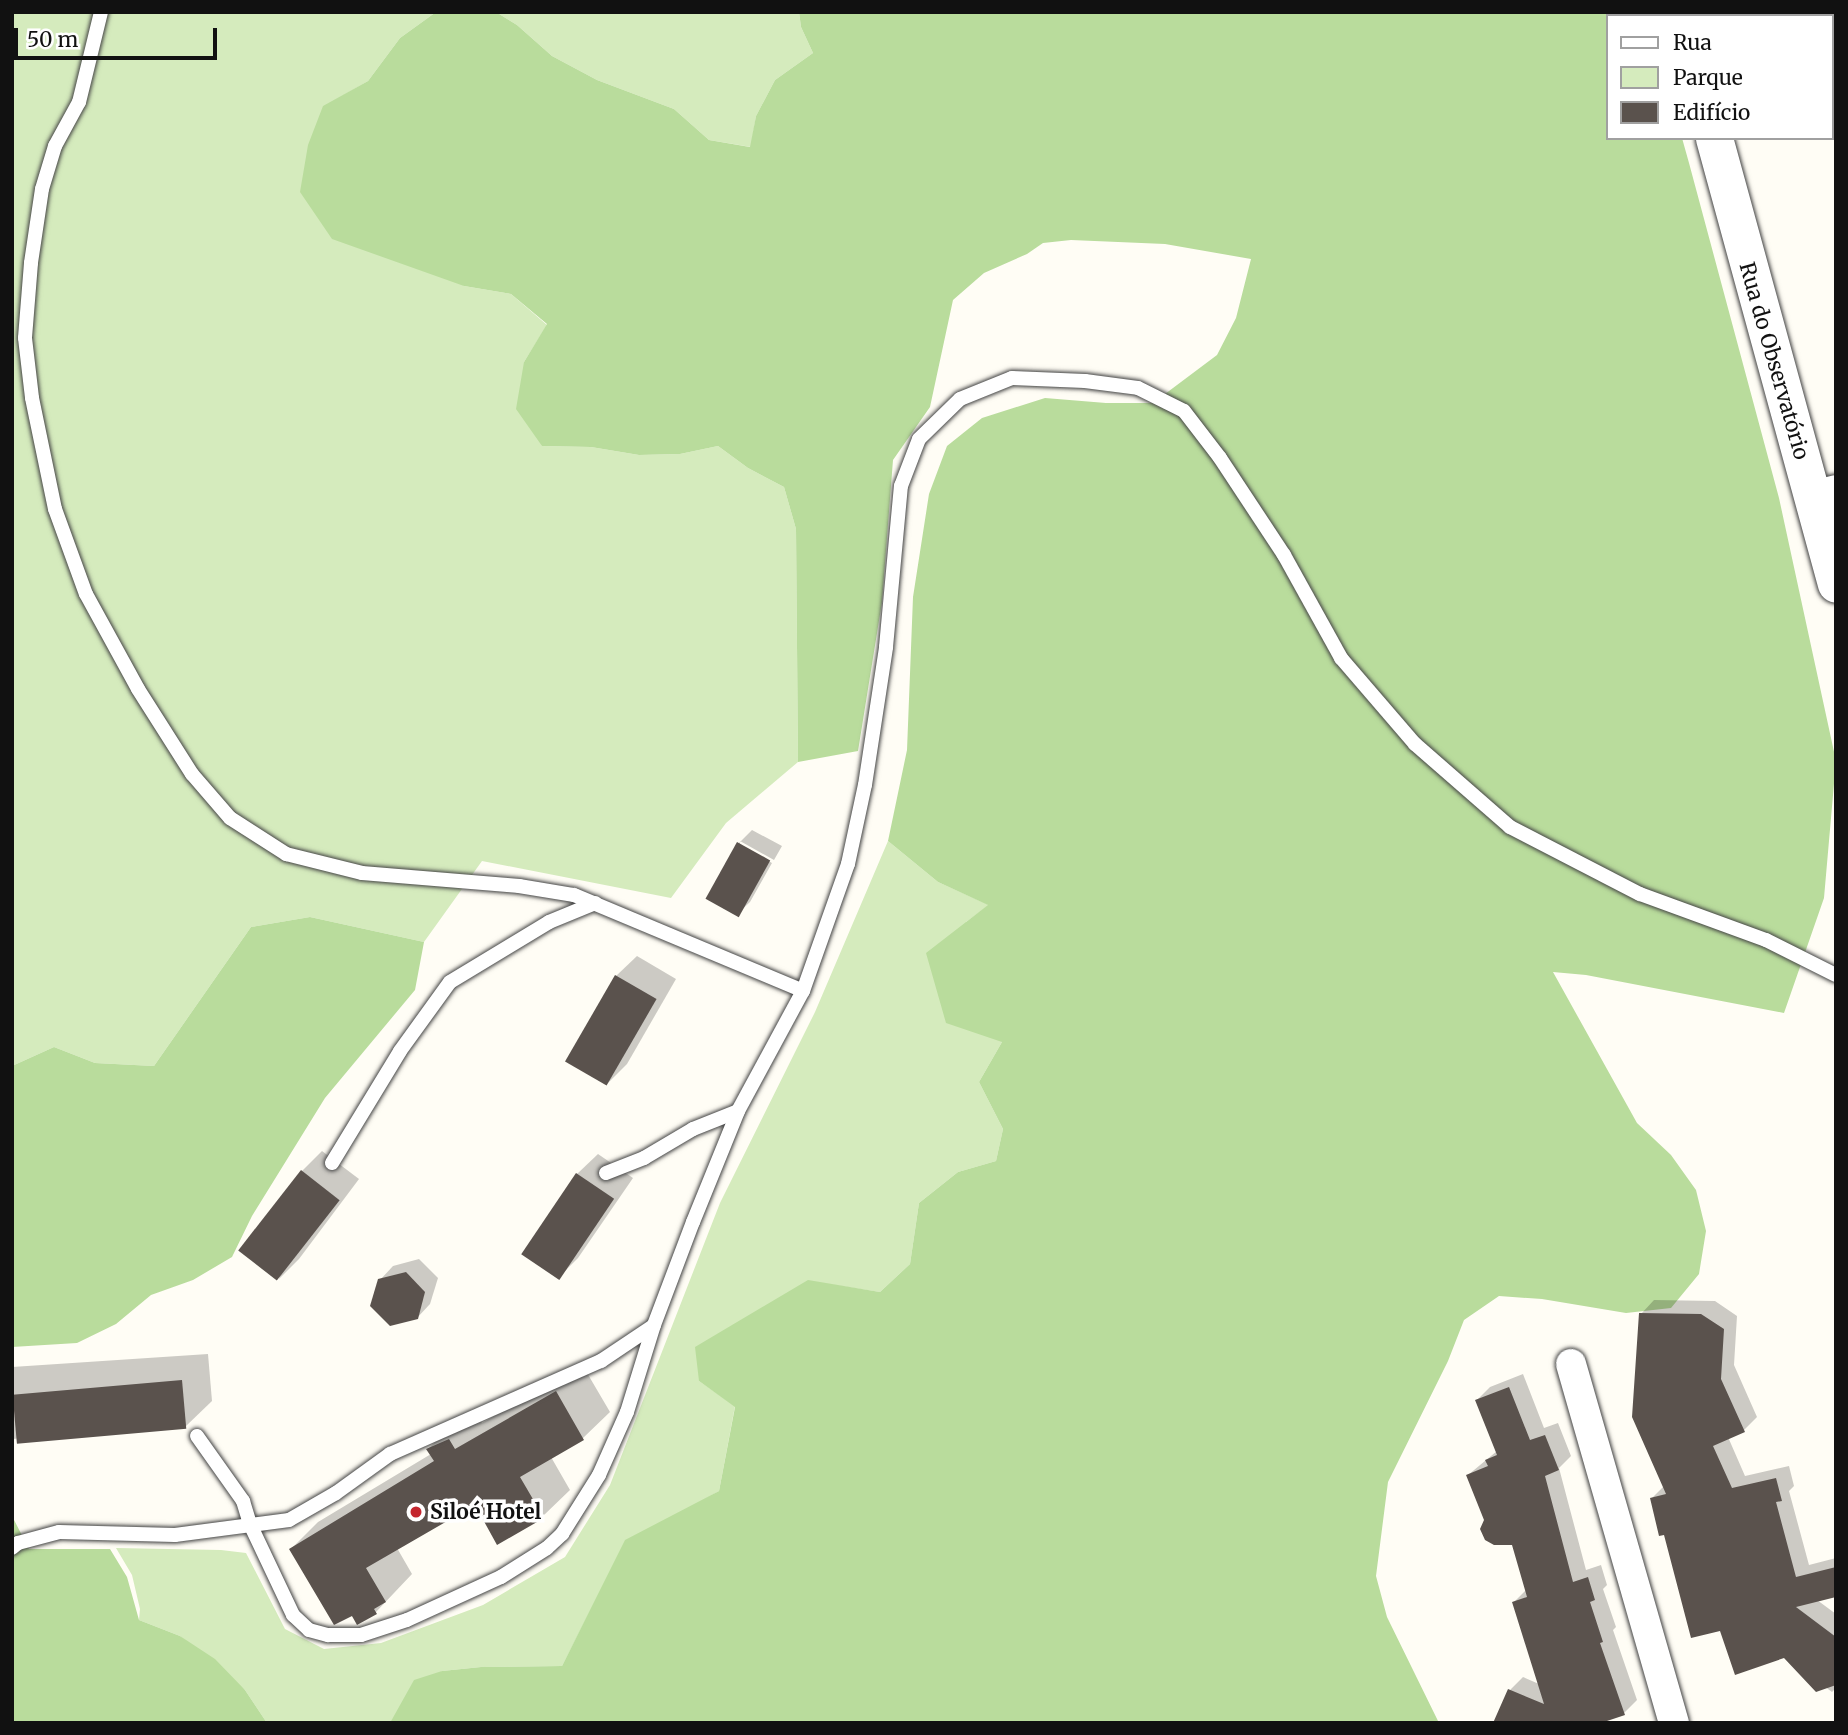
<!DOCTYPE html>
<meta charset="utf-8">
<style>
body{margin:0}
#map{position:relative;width:1848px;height:1735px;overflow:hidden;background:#fffdf5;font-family:Merriweather,serif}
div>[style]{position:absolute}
.green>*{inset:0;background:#d5ebbd}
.forest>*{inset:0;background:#b9dc9c}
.shadow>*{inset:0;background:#0003}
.building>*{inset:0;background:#5a524d;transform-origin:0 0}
.roads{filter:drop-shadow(0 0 2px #444) drop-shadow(0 0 2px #444)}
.service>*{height:14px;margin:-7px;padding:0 7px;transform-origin:7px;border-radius:7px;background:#fff}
.minor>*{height:30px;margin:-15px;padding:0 15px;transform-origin:15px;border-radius:15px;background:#fff}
.tertiary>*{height:37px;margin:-18.5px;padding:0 18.5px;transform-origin:18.5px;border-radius:18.5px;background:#fff}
.dots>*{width:19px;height:19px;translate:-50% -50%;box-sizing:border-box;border:4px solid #fff;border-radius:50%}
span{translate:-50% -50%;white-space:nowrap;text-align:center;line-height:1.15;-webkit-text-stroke:7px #fff;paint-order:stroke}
.street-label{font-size:21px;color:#111}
.poi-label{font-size:21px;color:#111;font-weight:700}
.left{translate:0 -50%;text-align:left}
.frame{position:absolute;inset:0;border:14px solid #111;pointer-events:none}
.legend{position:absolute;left:1606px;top:14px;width:228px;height:126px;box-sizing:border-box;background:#fff;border:2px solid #a0a0a0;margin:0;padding:9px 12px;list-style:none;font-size:21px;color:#111}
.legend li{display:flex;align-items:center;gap:14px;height:35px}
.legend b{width:35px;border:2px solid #a0a0a0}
.scale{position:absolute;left:14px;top:28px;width:203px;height:32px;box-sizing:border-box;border:4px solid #111;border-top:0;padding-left:9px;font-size:21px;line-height:24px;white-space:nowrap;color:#111;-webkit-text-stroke:5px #fff;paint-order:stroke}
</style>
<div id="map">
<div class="green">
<div style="clip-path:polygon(12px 12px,436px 12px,400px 38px,368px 81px,323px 107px,464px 286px,511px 294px,547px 325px,524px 362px,542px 446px,591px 447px,639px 455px,680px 454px,718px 446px,748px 468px,784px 487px,796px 529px,798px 762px,726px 823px,671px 898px,482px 861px,424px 942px,310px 917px,251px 927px,154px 1066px,95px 1063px,54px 1047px,12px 1066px)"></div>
<div style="clip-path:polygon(496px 12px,799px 12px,801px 27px,813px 53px,775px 80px,756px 116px,751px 147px,709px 140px,674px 109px,597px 80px,552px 56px,517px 25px)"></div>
<div style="clip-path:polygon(888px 841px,938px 882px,989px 905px,966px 922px,1002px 1042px,979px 1082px,1003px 1129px,996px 1161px,958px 1172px,919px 1203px,910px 1264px,880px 1292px,808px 1281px,699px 1381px,735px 1406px,719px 1491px,686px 1510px,603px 1586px,562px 1666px,481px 1667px,442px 1671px,390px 1723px,267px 1723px,245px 1690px,180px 1636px,139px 1620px,140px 1609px,132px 1575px,116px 1548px,221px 1550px,246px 1553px,285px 1629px,324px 1649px,381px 1643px,483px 1605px,565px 1557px,610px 1485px,720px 1203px,815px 1012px)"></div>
</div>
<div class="forest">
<div style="clip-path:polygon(436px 12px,496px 12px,517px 25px,552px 56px,597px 80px,674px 109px,709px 140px,750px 147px,756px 116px,775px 80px,813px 53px,801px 27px,799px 12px,1649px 12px,1649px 16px,1608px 16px,1608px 138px,1682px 138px,1689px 163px,1779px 498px,1836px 761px,1824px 898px,1784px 1013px,1586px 975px,1553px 972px,1637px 1123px,1671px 1155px,1696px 1190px,1706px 1231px,1699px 1274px,1671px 1308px,1626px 1313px,1542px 1299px,1499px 1296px,1464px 1320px,1448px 1361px,1388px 1482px,1376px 1576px,1387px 1617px,1439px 1723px,390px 1723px,414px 1680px,442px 1671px,481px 1667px,562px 1666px,625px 1540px,719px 1491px,735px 1407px,699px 1381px,695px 1347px,808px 1280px,880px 1292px,910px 1264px,919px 1203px,958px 1172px,996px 1161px,1003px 1129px,979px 1082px,1002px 1042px,946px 1023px,926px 953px,988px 905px,938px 882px,888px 841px,907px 750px,913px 597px,929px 494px,947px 446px,982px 418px,1045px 398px,1106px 403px,1153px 403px,1217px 355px,1236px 318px,1251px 259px,1165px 244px,1071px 240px,1043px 243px,1027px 254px,984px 273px,953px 300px,930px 407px,893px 460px,882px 602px,858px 751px,798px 762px,796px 529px,784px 487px,748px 468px,718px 446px,680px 454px,639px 455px,591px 447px,542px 446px,516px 409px,524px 362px,547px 324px,511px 294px,464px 286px,332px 239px,300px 192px,308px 145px,323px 106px,368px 81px,400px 38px)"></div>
<div style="clip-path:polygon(310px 917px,424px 942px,415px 990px,325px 1098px,252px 1216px,232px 1257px,193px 1280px,151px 1295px,116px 1324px,77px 1343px,12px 1347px,12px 1066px,54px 1047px,95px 1063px,154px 1066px,251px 927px)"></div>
<div style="clip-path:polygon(12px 1516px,29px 1549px,110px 1549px,127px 1577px,139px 1620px,180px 1636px,215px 1659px,245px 1690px,267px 1723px,12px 1723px)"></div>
</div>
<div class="shadow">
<div style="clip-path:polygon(752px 830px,782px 846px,774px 860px,740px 841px,740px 845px,772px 863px,750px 902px,736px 915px,707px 898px,739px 843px)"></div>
<div style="clip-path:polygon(637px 956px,676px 979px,627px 1064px,607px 1084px,616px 976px)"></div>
<div style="clip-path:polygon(322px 1151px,359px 1179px,299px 1259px,279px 1279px,302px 1171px)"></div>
<div style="clip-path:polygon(598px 1154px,633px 1178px,578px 1258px,558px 1278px,577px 1174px)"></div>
<div style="clip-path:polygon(419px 1259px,438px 1278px,430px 1304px,417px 1318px,380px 1280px,393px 1266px)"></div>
<div style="clip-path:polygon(1654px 1300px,1715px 1301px,1737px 1316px,1734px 1365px,1757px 1417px,1744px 1430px,1728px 1437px,1745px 1476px,1789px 1466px,1794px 1486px,1789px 1491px,1809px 1565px,1836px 1558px,1836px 1595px,1817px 1600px,1836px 1614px,1836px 1688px,1832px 1692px,1784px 1656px,1721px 1628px,1665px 1533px,1652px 1498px,1664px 1486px,1641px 1314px)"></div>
<div style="clip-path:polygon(208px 1354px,212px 1401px,185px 1427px,12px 1439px,12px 1367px)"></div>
<div style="clip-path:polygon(583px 1366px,610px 1412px,583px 1438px,551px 1457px,570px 1490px,543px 1516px,498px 1542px,475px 1503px,397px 1548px,412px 1574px,376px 1612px,358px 1623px,291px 1549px,318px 1522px,431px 1454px,428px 1449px,455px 1422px,476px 1413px,482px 1423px)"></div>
<div style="clip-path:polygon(1523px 1374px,1544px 1428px,1558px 1423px,1571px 1456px,1559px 1468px,1586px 1570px,1601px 1565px,1607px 1585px,1603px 1589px,1616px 1627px,1613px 1630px,1637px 1700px,1624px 1713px,1495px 1723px,1510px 1690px,1523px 1677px,1539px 1684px,1514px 1602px,1526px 1590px,1514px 1543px,1486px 1520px,1468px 1475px,1497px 1451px,1477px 1400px,1490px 1387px)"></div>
</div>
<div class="building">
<div style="left:737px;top:842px;width:38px;height:65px;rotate:29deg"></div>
<div style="left:615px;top:975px;width:48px;height:100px;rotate:30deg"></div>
<div style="left:301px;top:1170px;width:49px;height:102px;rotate:38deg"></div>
<div style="left:576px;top:1173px;width:46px;height:98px;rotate:34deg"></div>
<div style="clip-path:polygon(406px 1272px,425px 1292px,418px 1319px,390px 1326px,370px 1306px,378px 1279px)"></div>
<div style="clip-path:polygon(1639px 1313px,1701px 1314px,1724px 1329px,1721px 1379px,1745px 1432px,1713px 1446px,1732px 1488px,1776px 1478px,1782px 1501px,1776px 1502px,1796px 1577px,1836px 1567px,1836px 1597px,1796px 1607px,1836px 1637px,1836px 1685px,1816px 1692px,1784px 1658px,1735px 1675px,1720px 1631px,1691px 1638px,1664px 1535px,1659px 1536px,1650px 1498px,1666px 1494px,1632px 1417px)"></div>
<div style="left:182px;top:1380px;width:49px;height:170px;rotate:85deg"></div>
<div style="clip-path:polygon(1509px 1387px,1530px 1440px,1545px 1435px,1559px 1470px,1545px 1476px,1573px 1582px,1588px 1577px,1595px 1600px,1590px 1602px,1603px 1642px,1600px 1643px,1625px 1715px,1601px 1723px,1493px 1723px,1508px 1689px,1544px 1704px,1512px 1602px,1527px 1597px,1512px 1545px,1494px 1545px,1485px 1540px,1480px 1529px,1484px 1520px,1466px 1475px,1488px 1466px,1485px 1460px,1497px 1455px,1475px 1400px)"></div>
<div style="clip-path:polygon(556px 1391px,584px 1440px,520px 1477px,544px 1518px,497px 1545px,475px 1505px,366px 1568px,386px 1602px,374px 1609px,377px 1614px,357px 1625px,352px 1616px,334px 1625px,289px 1549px,434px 1461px,426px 1449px,449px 1439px,455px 1449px)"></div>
</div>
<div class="roads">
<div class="service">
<div style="left:101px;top:12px;width:93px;rotate:103.7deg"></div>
<div style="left:79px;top:102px;width:50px;rotate:118.6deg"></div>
<div style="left:55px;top:146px;width:45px;rotate:106.8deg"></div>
<div style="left:42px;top:189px;width:75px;rotate:98.5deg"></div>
<div style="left:31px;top:263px;width:75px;rotate:94.6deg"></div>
<div style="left:25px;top:338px;width:60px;rotate:83.3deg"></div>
<div style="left:32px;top:398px;width:113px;rotate:78.3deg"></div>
<div style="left:55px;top:509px;width:90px;rotate:70deg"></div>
<div style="left:86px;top:594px;width:108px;rotate:61.3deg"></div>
<div style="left:138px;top:689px;width:101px;rotate:57.6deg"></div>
<div style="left:192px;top:774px;width:58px;rotate:49.2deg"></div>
<div style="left:230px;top:818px;width:67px;rotate:32.7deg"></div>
<div style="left:286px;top:854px;width:78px;rotate:14deg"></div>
<div style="left:362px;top:873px;width:158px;rotate:4.7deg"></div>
<div style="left:519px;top:886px;width:56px;rotate:9.3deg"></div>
<div style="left:574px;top:895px;width:248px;rotate:22.7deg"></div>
<div style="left:332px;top:1163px;width:131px;rotate:-58.7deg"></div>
<div style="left:400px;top:1051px;width:85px;rotate:-54.1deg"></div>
<div style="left:450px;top:982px;width:116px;rotate:-31.2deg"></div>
<div style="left:549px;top:922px;width:50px;rotate:-22.4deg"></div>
<div style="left:606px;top:1173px;width:41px;rotate:-21.5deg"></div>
<div style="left:644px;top:1158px;width:57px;rotate:-30.6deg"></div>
<div style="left:693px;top:1129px;width:48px;rotate:-21.8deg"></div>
<div style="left:197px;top:1436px;width:80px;rotate:54.7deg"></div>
<div style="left:243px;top:1501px;width:24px;rotate:73deg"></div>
<div style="left:250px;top:1524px;width:101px;rotate:64.7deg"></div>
<div style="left:293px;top:1615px;width:22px;rotate:43deg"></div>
<div style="left:309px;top:1630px;width:20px;rotate:15deg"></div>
<div style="left:328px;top:1635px;width:33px"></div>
<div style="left:361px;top:1635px;width:48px;rotate:-18.1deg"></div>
<div style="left:407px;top:1620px;width:103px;rotate:-24.6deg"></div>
<div style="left:501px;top:1577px;width:54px;rotate:-32.2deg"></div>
<div style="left:547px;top:1548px;width:21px;rotate:-43deg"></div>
<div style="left:562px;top:1534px;width:70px;rotate:-57.9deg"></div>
<div style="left:599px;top:1475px;width:69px;rotate:-66deg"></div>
<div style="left:627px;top:1412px;width:91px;rotate:-72.8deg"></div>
<div style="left:654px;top:1325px;width:110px;rotate:-69.3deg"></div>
<div style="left:693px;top:1222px;width:120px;rotate:-67.9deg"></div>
<div style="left:738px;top:1111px;width:136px;rotate:-61.6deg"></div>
<div style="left:803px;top:991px;width:135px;rotate:-70.5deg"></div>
<div style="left:848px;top:864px;width:81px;rotate:-77.9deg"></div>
<div style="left:865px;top:785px;width:140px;rotate:-81.3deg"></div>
<div style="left:886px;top:647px;width:162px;rotate:-84.7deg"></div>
<div style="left:901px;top:486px;width:50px;rotate:-69deg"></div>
<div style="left:919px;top:439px;width:57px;rotate:-44.3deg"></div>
<div style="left:960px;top:399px;width:56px;rotate:-22deg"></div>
<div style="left:1012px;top:378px;width:73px;rotate:2.4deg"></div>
<div style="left:1085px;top:381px;width:53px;rotate:7.5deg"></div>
<div style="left:1138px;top:388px;width:51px;rotate:26.6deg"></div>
<div style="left:1184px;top:411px;width:59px;rotate:52.5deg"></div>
<div style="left:1220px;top:458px;width:116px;rotate:56.6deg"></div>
<div style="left:1284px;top:555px;width:118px;rotate:61deg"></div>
<div style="left:1341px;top:658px;width:113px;rotate:49.3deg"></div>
<div style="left:1415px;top:744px;width:126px;rotate:41.1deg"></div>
<div style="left:1510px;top:827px;width:146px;rotate:27.3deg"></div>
<div style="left:1640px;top:894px;width:134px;rotate:20.1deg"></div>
<div style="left:1766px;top:940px;width:78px;rotate:26.6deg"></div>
<div style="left:12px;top:1548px;width:8px;rotate:-40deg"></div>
<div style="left:18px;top:1543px;width:42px;rotate:-15deg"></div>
<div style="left:59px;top:1532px;width:116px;rotate:1.5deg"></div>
<div style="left:175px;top:1535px;width:115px;rotate:-7.5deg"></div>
<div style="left:289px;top:1520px;width:54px;rotate:-29.9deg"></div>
<div style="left:336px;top:1493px;width:67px;rotate:-35.8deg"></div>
<div style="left:390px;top:1454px;width:231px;rotate:-23.8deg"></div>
<div style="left:601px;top:1361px;width:63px;rotate:-33.9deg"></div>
</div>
<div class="minor">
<div style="left:1812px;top:496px;width:25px;rotate:-14deg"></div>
<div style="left:1571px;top:1364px;width:373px;rotate:74deg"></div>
</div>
<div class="tertiary">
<div style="left:1683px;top:12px;width:4px;rotate:76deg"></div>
<div style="left:1714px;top:138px;width:462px;rotate:74.7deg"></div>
</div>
</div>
<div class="dots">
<div style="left:416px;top:1512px;background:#c4262e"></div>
</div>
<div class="street-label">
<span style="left:1774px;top:361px;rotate:74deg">Rua do Observatório</span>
</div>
<div class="poi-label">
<span class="left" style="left:430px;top:1512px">Siloé Hotel</span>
</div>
<div class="frame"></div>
<ul class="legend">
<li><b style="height:9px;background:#fff"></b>Rua</li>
<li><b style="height:19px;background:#d5ebbd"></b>Parque</li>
<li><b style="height:19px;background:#5a524d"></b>Edifício</li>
</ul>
<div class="scale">50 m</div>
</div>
